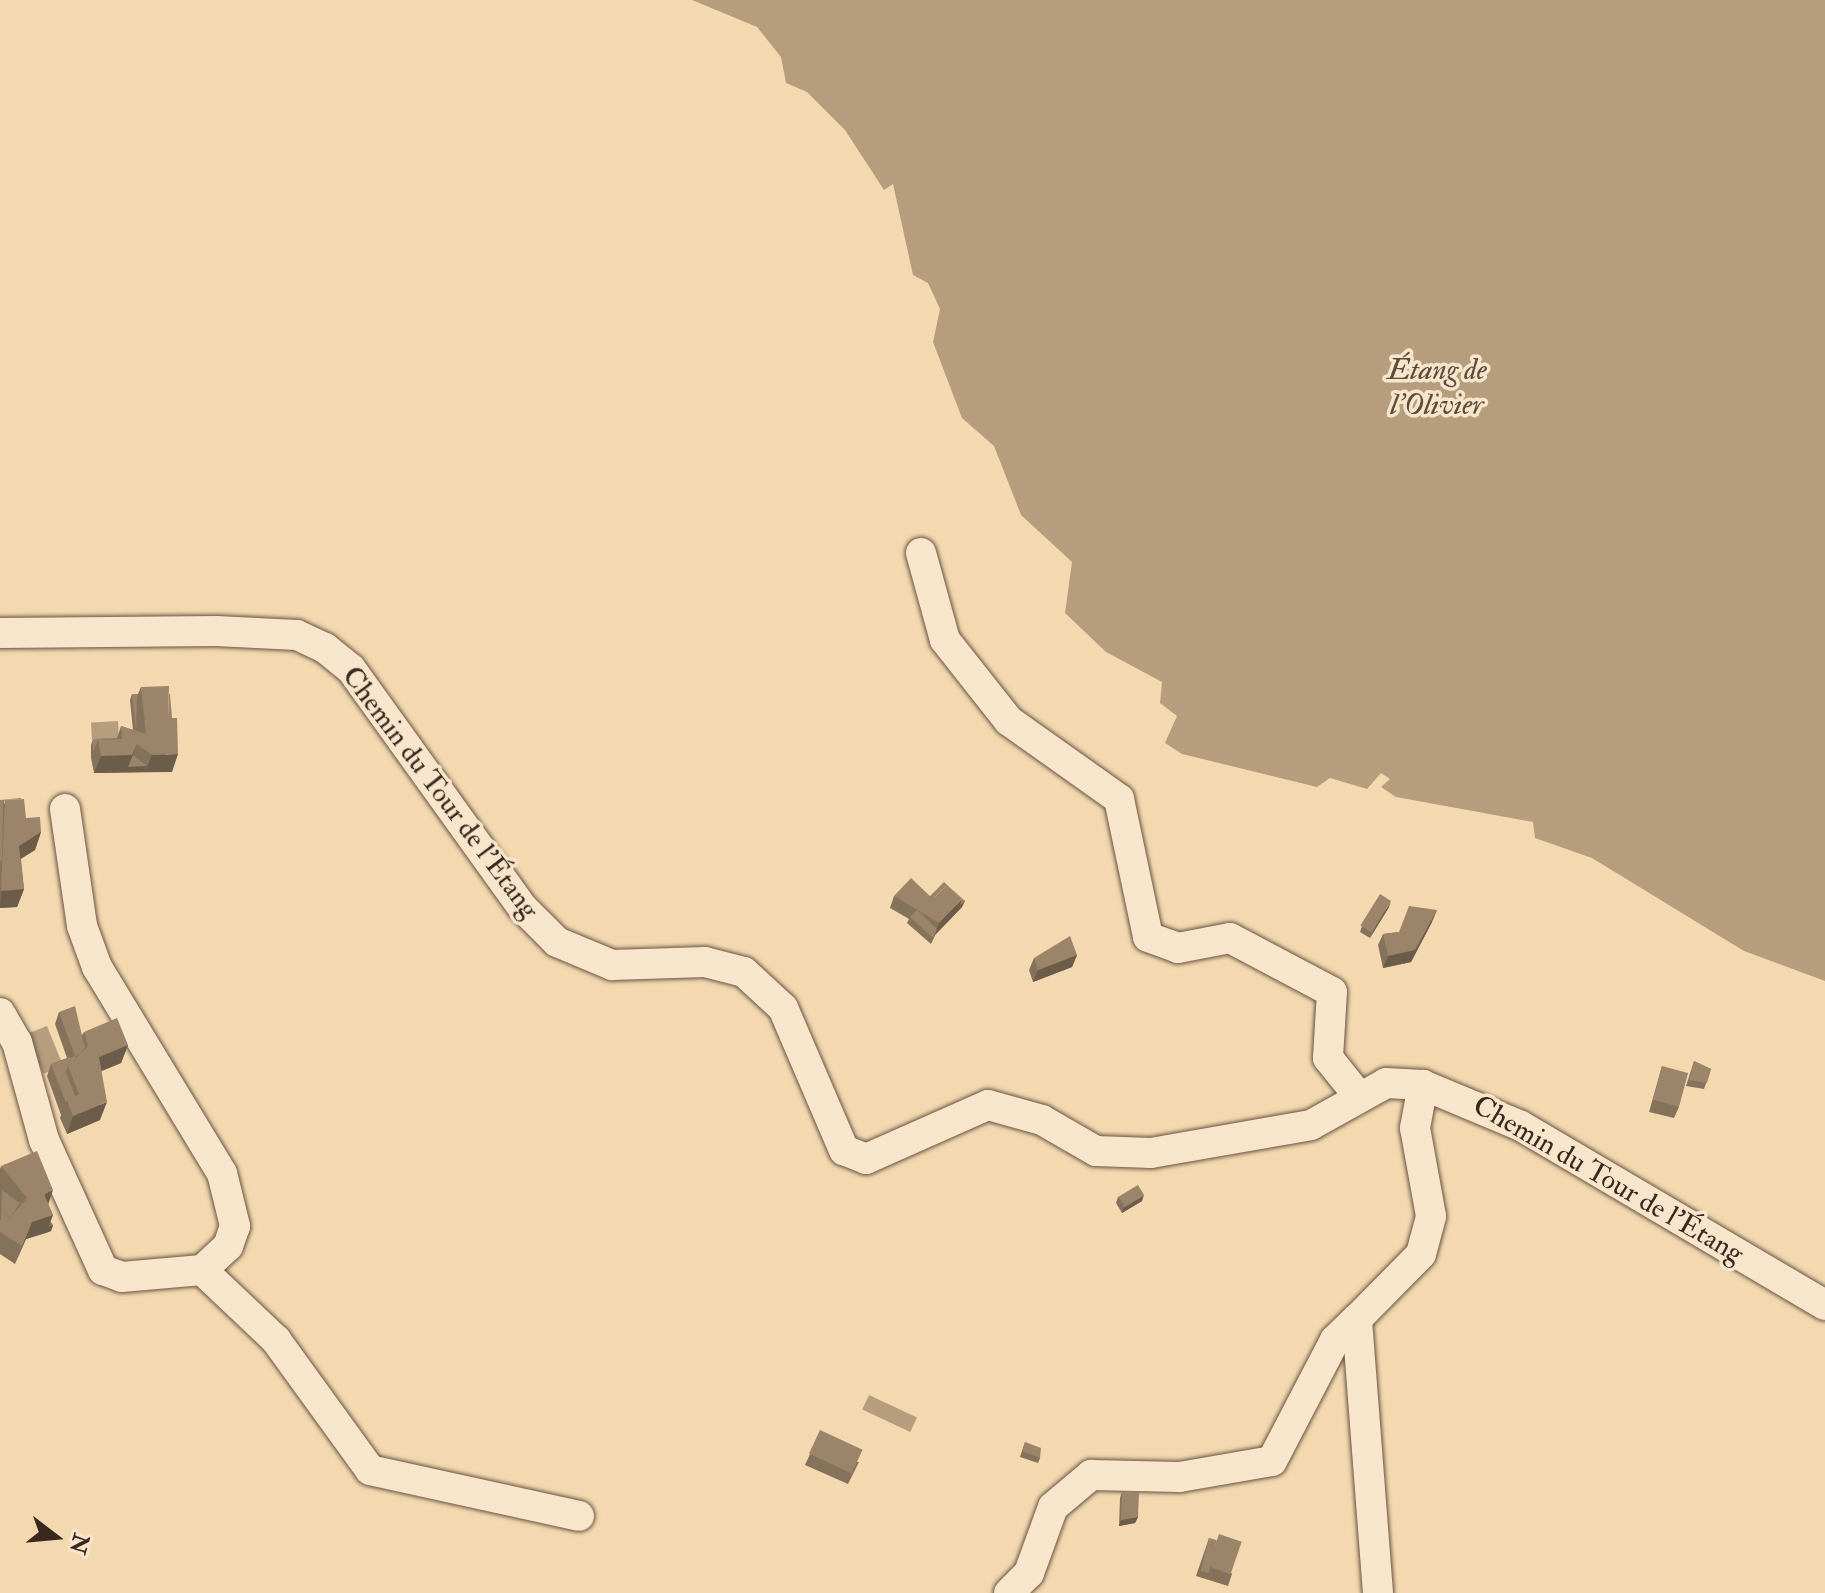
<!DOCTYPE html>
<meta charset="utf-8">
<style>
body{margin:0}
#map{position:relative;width:1825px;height:1593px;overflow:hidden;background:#f4d9b0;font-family:"IM FELL Double Pica",serif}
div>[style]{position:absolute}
.water>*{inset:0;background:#b59d7e;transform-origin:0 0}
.roads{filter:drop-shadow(0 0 2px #685442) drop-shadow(0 0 2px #685442)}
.minor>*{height:30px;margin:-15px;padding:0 15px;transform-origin:15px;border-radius:15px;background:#f8e6cc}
.wall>*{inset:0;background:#85725b}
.shaded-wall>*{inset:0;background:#6c5c4a}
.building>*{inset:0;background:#9b846a;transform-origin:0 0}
span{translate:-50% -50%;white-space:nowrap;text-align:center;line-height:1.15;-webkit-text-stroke:7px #f8e6cc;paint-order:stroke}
.street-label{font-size:28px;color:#3a281e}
.water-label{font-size:30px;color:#5f4b3b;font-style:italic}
.north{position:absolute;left:16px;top:1497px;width:80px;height:80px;-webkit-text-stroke:6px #f8e6cc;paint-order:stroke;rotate:106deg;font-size:22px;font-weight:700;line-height:32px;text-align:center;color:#3a281e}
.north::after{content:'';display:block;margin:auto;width:28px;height:36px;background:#3a281e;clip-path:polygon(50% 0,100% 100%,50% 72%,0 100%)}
</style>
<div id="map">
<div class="water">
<div style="clip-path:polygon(692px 0,1825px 0,1825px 981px,1744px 951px,1592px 858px,1535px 838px,1533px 822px,1396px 797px,1381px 787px,1390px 779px,1381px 773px,1367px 789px,1330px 778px,1317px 787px,1182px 754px,1165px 743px,1177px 716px,1160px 703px,1162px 682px,1106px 652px,1065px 613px,1072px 562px,1021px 515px,994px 446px,962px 418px,933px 342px,940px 309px,928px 283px,913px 275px,893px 184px,884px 190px,845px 130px,807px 92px,786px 83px,781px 57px,757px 27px)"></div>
<div style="left:118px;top:721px;width:17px;height:27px;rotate:87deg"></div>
<div style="left:47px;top:1026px;width:43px;height:21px;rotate:68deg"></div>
<div style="left:869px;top:1395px;width:53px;height:16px;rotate:25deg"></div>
</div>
<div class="roads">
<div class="minor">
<div style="left:921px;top:553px;width:90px;rotate:74.6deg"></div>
<div style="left:945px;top:640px;width:103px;rotate:51.7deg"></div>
<div style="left:1009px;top:721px;width:135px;rotate:35.3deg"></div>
<div style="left:1119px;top:799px;width:141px;rotate:78.1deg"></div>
<div style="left:1148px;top:937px;width:32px;rotate:20deg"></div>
<div style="left:1178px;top:948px;width:53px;rotate:-10.9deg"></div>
<div style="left:1230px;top:938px;width:115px;rotate:27.9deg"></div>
<div style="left:1332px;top:992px;width:66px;rotate:93.5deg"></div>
<div style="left:1328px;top:1058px;width:46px;rotate:51.1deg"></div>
<div style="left:0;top:633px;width:216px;rotate:-0.5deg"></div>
<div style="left:216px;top:631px;width:81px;rotate:2.8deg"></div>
<div style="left:297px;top:635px;width:31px;rotate:25deg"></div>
<div style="left:325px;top:648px;width:33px;rotate:39deg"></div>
<div style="left:351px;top:669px;width:294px;rotate:54.3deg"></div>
<div style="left:523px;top:908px;width:48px;rotate:45deg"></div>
<div style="left:557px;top:942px;width:60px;rotate:22.7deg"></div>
<div style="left:612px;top:965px;width:93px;rotate:-1.8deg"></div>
<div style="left:705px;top:962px;width:40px;rotate:14.4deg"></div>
<div style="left:744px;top:972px;width:53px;rotate:42.7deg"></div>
<div style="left:783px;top:1008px;width:155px;rotate:66.8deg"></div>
<div style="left:844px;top:1150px;width:24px;rotate:22deg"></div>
<div style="left:866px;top:1159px;width:133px;rotate:-23.9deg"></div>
<div style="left:988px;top:1105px;width:56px;rotate:15.5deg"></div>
<div style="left:1042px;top:1120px;width:62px;rotate:29.9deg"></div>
<div style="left:1096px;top:1151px;width:55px;rotate:2.1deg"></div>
<div style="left:1151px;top:1153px;width:162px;rotate:-9.9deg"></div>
<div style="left:1311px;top:1125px;width:86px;rotate:-29.2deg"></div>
<div style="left:1386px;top:1083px;width:37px;rotate:3deg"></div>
<div style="left:1423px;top:1085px;width:106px;rotate:22.7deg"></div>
<div style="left:1521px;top:1126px;width:353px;rotate:30.5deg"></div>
<div style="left:65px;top:809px;width:118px;rotate:81.7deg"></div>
<div style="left:82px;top:926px;width:44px;rotate:69.9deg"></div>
<div style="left:97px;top:967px;width:241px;rotate:58.8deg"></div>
<div style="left:222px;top:1173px;width:55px;rotate:76.2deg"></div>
<div style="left:235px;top:1226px;width:21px;rotate:109deg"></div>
<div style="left:228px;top:1246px;width:35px;rotate:137deg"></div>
<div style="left:0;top:1013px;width:34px;rotate:60deg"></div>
<div style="left:17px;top:1042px;width:102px;rotate:74.6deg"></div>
<div style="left:44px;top:1140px;width:143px;rotate:65.6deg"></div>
<div style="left:103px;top:1270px;width:20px;rotate:20deg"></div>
<div style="left:122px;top:1277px;width:80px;rotate:-5deg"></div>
<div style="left:202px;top:1270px;width:102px;rotate:43.4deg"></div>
<div style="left:276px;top:1340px;width:160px;rotate:54.1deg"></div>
<div style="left:370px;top:1470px;width:214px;rotate:12.4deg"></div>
<div style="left:1009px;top:1593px;width:28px;rotate:-45deg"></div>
<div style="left:1029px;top:1573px;width:70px;rotate:-70deg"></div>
<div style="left:1053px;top:1507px;width:50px;rotate:-40.1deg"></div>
<div style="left:1091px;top:1475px;width:89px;rotate:1.3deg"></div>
<div style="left:1180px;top:1477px;width:93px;rotate:-9.9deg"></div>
<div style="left:1272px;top:1461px;width:136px;rotate:-62.5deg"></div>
<div style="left:1335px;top:1340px;width:30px;rotate:-44deg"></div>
<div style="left:1378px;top:1593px;width:275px;rotate:-94.4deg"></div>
<div style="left:1357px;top:1319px;width:91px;rotate:-45.4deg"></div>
<div style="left:1421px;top:1254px;width:39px;rotate:-75deg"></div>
<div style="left:1431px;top:1216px;width:89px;rotate:-100.3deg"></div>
<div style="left:1415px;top:1128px;width:44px;rotate:-79.5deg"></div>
</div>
</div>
<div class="wall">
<div style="clip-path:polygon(141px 687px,172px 772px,94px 773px,91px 758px,91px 745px,93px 739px,117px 738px,121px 726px,133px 730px,130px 700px,132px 694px,138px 694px)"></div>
<div style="clip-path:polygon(0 800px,26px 818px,41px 832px,35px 850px,21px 859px,24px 889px,17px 907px,0 908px)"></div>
<div style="clip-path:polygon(894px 896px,930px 896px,962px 907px,935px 935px,931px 944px,907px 923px,909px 919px,890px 908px)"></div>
<div style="clip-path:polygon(1389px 907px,1370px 938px,1360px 932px,1362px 926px)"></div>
<div style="clip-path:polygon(1432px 922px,1411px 962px,1383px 968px,1378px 945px,1383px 934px,1399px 932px)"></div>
<div style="clip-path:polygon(1077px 955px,1072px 967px,1033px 982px,1029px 970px,1034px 958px)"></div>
<div style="clip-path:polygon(59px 1012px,82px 1035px,84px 1032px,128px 1045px,121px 1063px,101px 1071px,100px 1120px,67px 1134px,60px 1118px,61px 1115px,47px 1076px,51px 1064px,67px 1058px,55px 1024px)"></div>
<div style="clip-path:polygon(1694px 1061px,1711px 1069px,1704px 1089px,1686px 1086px)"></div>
<div style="clip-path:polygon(1662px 1066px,1679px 1107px,1674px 1118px,1649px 1112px)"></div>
<div style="clip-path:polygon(1px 1166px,48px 1204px,53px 1215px,50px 1221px,53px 1225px,51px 1231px,26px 1239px,15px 1264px,0 1254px,0 1169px)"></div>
<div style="clip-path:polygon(1118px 1197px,1142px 1201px,1122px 1213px,1116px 1203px)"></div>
<div style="clip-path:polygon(1025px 1442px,1040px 1458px,1038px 1463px,1020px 1457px)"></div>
<div style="clip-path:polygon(810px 1454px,859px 1462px,848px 1484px,805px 1465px)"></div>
<div style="clip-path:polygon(1122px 1492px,1138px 1517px,1135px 1523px,1119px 1526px,1120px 1498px)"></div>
<div style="clip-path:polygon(1209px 1538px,1232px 1574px,1228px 1586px,1196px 1576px)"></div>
</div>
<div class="shaded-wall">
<div style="clip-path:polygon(137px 744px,131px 761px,147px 766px,145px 772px,94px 773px,101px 756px)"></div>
<div style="clip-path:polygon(178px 754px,172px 772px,145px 772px,152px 755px)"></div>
<div style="clip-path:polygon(41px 832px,35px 850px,13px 863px,19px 846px)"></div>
<div style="clip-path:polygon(24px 889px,17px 907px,0 908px,1px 891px)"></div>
<div style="clip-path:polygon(962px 899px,965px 901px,962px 907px,935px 935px,931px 944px,939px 923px)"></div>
<div style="clip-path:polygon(1391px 901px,1389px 907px,1370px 938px,1373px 932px)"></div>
<div style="clip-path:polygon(1437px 910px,1432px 922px,1411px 962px,1383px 968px,1388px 956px)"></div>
<div style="clip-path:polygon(1077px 955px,1072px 967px,1033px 982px,1038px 970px)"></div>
<div style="clip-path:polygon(128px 1045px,121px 1063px,92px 1075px,99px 1057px)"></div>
<div style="clip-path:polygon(107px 1102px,100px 1120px,67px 1134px,73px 1116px)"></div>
<div style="clip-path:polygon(53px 1190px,47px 1208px,44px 1194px)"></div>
<div style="clip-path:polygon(1144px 1195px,1142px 1201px,1122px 1213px,1124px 1207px)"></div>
<div style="clip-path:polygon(53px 1215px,46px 1233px,26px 1239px,15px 1264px,32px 1222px)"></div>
<div style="clip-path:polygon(53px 1225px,51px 1231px,46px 1233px,48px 1227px)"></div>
<div style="clip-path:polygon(1138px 1517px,1135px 1523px,1119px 1526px,1121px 1520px)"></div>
</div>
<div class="building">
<div style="clip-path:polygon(169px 686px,168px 718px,177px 718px,178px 754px,152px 755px,137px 744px,132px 755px,101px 756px,98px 740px,122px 739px,121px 726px,146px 734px,141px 687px)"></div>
<div style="clip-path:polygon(132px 694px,138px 694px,137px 698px,136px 731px)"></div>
<div style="clip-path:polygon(169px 694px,170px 694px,172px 718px,168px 718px)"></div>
<div style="clip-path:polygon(117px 738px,98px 740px,93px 752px,93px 739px)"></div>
<div style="clip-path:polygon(133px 755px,147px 766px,128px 767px)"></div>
<div style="clip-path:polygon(21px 798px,21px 799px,5px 800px,3px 806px,2px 860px,0 861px,0 800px)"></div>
<div style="clip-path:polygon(24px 799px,26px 818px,40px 817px,41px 832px,19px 846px,24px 889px,1px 891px,5px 800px)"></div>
<div style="clip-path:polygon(911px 878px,933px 899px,947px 885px,962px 899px,939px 923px,894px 896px)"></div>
<div style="clip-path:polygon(944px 882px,965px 901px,960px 905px,962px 899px,947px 885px,933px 899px,930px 896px)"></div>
<div style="left:1380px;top:894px;width:13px;height:37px;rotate:32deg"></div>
<div style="clip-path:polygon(1409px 906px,1437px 910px,1415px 950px,1388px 956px,1383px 934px,1399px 932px)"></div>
<div style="clip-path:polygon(917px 910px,937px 929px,933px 938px,910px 917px)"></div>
<div style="clip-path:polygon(1070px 936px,1077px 955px,1038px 970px,1034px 958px)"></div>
<div style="clip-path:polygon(75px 1006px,85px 1048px,80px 1054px,75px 1056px,76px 1058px,68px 1066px,66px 1072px,75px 1096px,67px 1100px,66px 1103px,51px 1064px,75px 1056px,59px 1012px)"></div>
<div style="clip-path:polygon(117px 1018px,128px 1045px,99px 1057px,107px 1102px,73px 1116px,67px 1100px,79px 1094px,68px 1066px,88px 1046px,84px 1032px)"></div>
<div style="clip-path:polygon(1694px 1061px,1711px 1069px,1707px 1083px,1689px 1080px)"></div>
<div style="left:1662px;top:1066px;width:27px;height:35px;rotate:15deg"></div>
<div style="clip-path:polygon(37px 1151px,53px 1190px,44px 1194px,53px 1215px,32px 1222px,22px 1246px,0 1232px,0 1221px,5px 1214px,10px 1218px,27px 1198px,1px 1166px)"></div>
<div style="left:1138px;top:1185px;width:12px;height:23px;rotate:59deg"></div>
<div style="clip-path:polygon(2px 1190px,20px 1203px,10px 1218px,5px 1214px,1px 1220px)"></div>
<div style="left:820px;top:1430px;width:47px;height:26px;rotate:25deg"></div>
<div style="clip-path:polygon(1025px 1442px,1041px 1448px,1040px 1458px,1022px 1451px)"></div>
<div style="clip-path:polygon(1122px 1492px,1139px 1492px,1138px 1517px,1121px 1520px)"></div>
<div style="left:1219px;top:1534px;width:24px;height:34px;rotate:19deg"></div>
<div style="left:1209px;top:1538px;width:8px;height:34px;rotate:14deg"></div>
</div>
<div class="street-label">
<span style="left:440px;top:793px;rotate:53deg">Chemin du Tour de l'Étang</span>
<span style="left:1608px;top:1180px;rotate:30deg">Chemin du Tour de l'Étang</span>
</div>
<div class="water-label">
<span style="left:1437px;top:387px">Étang de<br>l'Olivier</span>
</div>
<div class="north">N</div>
</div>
